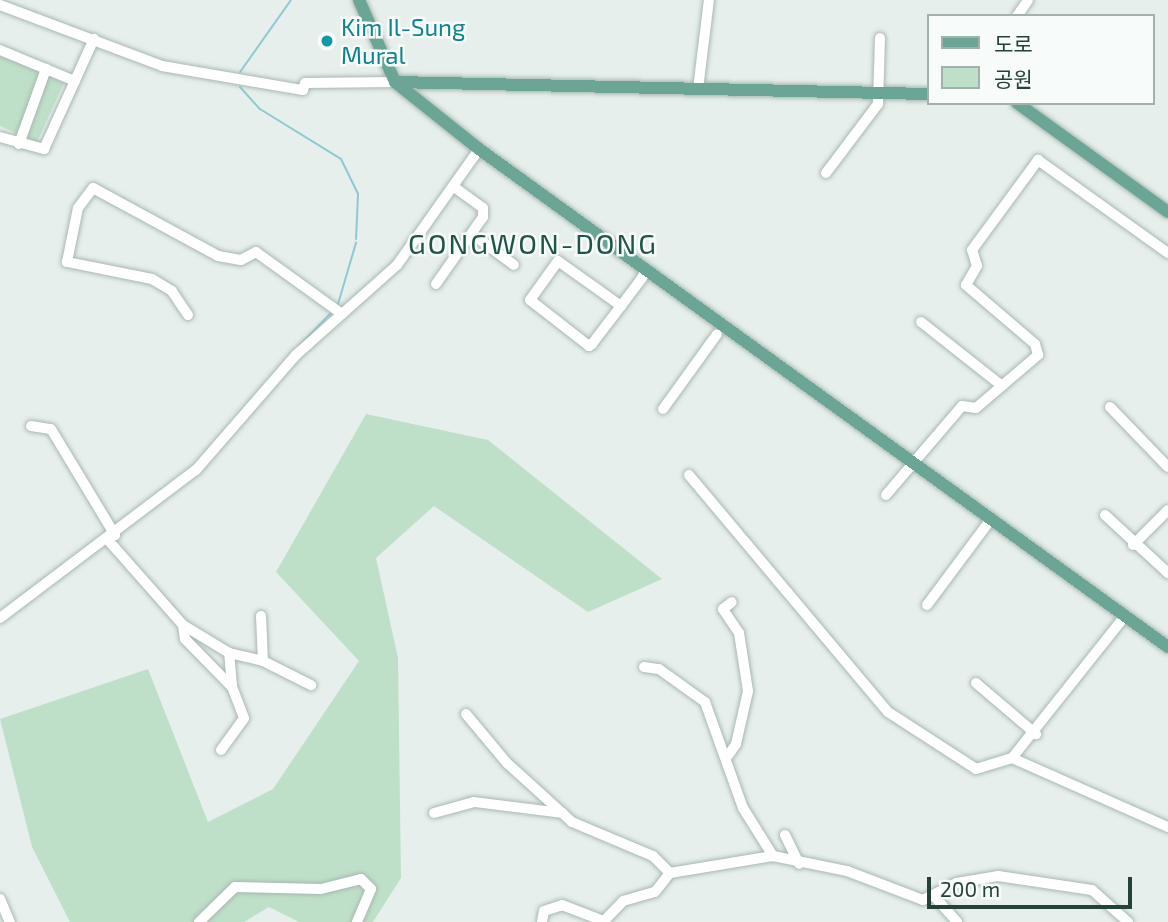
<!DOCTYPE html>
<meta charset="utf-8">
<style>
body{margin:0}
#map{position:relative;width:1168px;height:922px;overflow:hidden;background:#e6efeb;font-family:"Exo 2","Noto Sans KR",sans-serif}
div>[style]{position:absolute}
.green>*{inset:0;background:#bfe0c8}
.stream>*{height:2px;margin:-1px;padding:0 1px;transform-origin:1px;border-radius:1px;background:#8ec9d4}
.roads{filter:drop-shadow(0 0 2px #a8b8b2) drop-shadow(0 0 2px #a8b8b2)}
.minor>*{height:10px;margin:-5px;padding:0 5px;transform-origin:5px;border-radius:5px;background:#fff}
.major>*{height:12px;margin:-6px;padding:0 6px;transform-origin:6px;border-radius:6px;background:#6aa596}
.dots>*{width:19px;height:19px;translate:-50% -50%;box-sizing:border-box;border:4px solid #f7fbf9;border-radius:50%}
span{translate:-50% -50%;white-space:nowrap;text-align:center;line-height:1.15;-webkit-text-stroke:5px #f7fbf9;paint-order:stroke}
.culture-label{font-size:24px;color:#0d838f}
.left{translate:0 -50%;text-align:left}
.quarter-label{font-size:28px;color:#1f5548;letter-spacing:2px}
.legend{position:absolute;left:927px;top:14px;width:228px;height:91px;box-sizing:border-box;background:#f7fbf9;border:2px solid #a3b1ad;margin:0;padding:9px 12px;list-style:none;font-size:21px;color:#24423a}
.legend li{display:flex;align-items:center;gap:14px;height:35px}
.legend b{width:35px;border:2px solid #a3b1ad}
.scale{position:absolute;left:927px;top:877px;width:205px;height:32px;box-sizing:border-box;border:4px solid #24423a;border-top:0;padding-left:9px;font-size:21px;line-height:24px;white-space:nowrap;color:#24423a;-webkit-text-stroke:5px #f7fbf9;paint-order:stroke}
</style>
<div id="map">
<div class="green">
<div style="clip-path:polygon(0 53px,64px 83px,37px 142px,0 126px)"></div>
<div style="clip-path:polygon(366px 414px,488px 440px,662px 579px,588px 612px,434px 506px,376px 558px,398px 658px,401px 878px,373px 922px,299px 922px,269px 907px,244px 922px,70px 922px,32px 847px,0 719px,148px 669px,208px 822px,273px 789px,359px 661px,276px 572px)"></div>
</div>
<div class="stream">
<div style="left:240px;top:72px;width:88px;rotate:-54.7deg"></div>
<div style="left:240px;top:87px;width:30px;rotate:48deg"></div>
<div style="left:260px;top:109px;width:95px;rotate:31.7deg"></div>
<div style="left:341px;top:159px;width:39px;rotate:64deg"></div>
<div style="left:358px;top:194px;width:45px;rotate:92.5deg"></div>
<div style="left:338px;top:304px;width:64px;rotate:-73.6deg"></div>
<div style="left:298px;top:347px;width:47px;rotate:-45.9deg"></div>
</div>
<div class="roads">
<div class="minor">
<div style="left:0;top:5px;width:173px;rotate:20.6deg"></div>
<div style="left:162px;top:66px;width:143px;rotate:9.7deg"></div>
<div style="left:303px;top:90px;width:7px;rotate:-74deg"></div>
<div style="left:305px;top:83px;width:90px;rotate:-0.6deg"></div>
<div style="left:1017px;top:16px;width:19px;rotate:-55deg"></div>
<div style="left:0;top:50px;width:81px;rotate:22.5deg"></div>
<div style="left:698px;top:89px;width:90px;rotate:-83deg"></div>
<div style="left:0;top:137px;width:46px;rotate:15.3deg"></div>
<div style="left:44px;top:149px;width:121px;rotate:-65.6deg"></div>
<div style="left:19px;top:144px;width:80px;rotate:-70.2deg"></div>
<div style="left:826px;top:173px;width:86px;rotate:-53deg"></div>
<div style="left:878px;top:104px;width:66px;rotate:-88.3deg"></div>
<div style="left:472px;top:234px;width:52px;rotate:36.4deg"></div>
<div style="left:436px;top:284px;width:82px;rotate:-55deg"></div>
<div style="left:483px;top:217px;width:9px;rotate:-90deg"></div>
<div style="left:483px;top:208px;width:37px;rotate:-144deg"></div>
<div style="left:621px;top:306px;width:77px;rotate:-144.5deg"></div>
<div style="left:558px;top:261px;width:48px;rotate:125.7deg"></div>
<div style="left:530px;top:300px;width:75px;rotate:37.9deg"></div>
<div style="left:589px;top:346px;width:4px;rotate:-34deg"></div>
<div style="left:592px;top:344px;width:48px;rotate:-52.7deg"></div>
<div style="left:621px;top:306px;width:34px;rotate:-53deg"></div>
<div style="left:641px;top:279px;width:11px;rotate:-56deg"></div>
<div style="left:188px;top:315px;width:29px;rotate:-124deg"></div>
<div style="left:172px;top:291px;width:23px;rotate:-149deg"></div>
<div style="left:152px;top:279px;width:87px;rotate:-168.7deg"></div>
<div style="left:67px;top:262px;width:55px;rotate:-78.5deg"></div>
<div style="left:78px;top:208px;width:25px;rotate:-53deg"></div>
<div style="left:93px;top:188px;width:142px;rotate:28.5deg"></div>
<div style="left:218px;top:256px;width:23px;rotate:10deg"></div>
<div style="left:241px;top:260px;width:17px;rotate:-28deg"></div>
<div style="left:256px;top:252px;width:106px;rotate:35.8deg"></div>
<div style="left:921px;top:322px;width:103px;rotate:38.3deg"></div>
<div style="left:1110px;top:407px;width:83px;rotate:46deg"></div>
<div style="left:663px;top:409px;width:92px;rotate:-54.2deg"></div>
<div style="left:31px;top:426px;width:20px;rotate:9deg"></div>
<div style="left:51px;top:429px;width:124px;rotate:58.9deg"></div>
<div style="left:689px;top:475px;width:309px;rotate:50deg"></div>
<div style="left:888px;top:712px;width:105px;rotate:32.9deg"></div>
<div style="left:976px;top:769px;width:38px;rotate:-17deg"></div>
<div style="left:1012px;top:758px;width:171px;rotate:23.9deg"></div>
<div style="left:886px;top:495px;width:117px;rotate:-49.5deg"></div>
<div style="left:962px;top:406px;width:14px;rotate:8deg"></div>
<div style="left:976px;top:408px;width:82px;rotate:-40.5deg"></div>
<div style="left:1038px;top:355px;width:11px;rotate:-105deg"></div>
<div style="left:1035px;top:344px;width:91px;rotate:-139.5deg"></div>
<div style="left:966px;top:285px;width:22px;rotate:-60deg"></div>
<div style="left:977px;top:266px;width:17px;rotate:-107deg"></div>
<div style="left:972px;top:250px;width:112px;rotate:-53.7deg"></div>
<div style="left:1038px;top:160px;width:160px;rotate:35.6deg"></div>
<div style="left:1105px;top:515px;width:86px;rotate:42.6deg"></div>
<div style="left:108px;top:540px;width:113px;rotate:48.6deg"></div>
<div style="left:183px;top:625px;width:54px;rotate:31.3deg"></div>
<div style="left:229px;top:653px;width:35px;rotate:13deg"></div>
<div style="left:263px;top:661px;width:54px;rotate:26.6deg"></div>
<div style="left:1133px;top:545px;width:49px;rotate:-45deg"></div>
<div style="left:927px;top:605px;width:107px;rotate:-53.3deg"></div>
<div style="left:261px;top:616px;width:45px;rotate:87.5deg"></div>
<div style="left:0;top:618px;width:246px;rotate:-37.1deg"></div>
<div style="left:196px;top:470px;width:152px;rotate:-49deg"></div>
<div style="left:296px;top:355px;width:135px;rotate:-41.7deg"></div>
<div style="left:397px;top:265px;width:142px;rotate:-54.7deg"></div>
<div style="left:183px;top:625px;width:14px;rotate:82deg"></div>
<div style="left:185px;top:639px;width:66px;rotate:45.6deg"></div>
<div style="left:644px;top:667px;width:15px;rotate:8deg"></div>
<div style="left:659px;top:669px;width:57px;rotate:35.7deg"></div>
<div style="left:705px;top:702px;width:113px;rotate:70.3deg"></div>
<div style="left:743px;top:808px;width:57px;rotate:58deg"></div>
<div style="left:976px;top:683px;width:79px;rotate:40.4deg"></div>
<div style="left:466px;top:714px;width:64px;rotate:50.1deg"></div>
<div style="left:507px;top:763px;width:88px;rotate:42.2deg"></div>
<div style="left:572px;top:822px;width:88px;rotate:22.8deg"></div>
<div style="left:653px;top:856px;width:24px;rotate:45deg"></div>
<div style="left:670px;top:873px;width:104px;rotate:-9.4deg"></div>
<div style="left:773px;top:856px;width:76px;rotate:11.5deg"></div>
<div style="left:847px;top:871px;width:81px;rotate:20.9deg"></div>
<div style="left:923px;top:900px;width:38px;rotate:-27deg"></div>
<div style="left:957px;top:883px;width:42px;rotate:-9.7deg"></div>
<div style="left:998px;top:876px;width:95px;rotate:8.5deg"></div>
<div style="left:1092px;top:890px;width:48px;rotate:41.6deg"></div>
<div style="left:221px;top:750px;width:39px;rotate:-54deg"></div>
<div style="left:244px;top:718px;width:34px;rotate:-111deg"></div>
<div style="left:232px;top:686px;width:33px;rotate:-95deg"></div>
<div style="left:727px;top:757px;width:16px;rotate:-55deg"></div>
<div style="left:736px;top:744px;width:54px;rotate:-77.2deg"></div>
<div style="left:748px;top:691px;width:59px;rotate:-98.8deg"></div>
<div style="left:739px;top:633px;width:29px;rotate:-124deg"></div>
<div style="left:723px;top:609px;width:11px;rotate:-38deg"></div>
<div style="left:1012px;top:758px;width:181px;rotate:-51.5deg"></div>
<div style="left:434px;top:813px;width:41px;rotate:-15.4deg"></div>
<div style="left:474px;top:802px;width:89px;rotate:7.1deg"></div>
<div style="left:785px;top:835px;width:32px;rotate:64deg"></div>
<div style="left:933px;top:895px;width:36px;rotate:48deg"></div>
<div style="left:0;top:899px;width:25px;rotate:67deg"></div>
<div style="left:199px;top:922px;width:50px;rotate:-44.2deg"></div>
<div style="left:235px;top:887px;width:86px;rotate:1.3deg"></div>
<div style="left:321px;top:889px;width:41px;rotate:-14deg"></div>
<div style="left:361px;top:879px;width:14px;rotate:45deg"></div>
<div style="left:371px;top:889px;width:36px;rotate:113deg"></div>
<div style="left:542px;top:922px;width:11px;rotate:-80deg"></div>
<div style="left:544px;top:911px;width:19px;rotate:-18deg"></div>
<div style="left:562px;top:905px;width:45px;rotate:20.9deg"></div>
<div style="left:604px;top:921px;width:28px;rotate:-46deg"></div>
<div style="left:623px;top:901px;width:33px;rotate:-16deg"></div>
<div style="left:655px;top:892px;width:24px;rotate:-52deg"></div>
</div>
<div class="major">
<div style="left:359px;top:0;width:90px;rotate:66.3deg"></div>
<div style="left:395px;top:82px;width:107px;rotate:38.6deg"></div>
<div style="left:479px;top:149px;width:850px;rotate:35.86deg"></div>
<div style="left:395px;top:82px;width:533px;rotate:1.29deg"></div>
<div style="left:1017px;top:103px;width:186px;rotate:35.8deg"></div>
</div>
</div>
<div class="dots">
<div style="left:327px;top:41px;background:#0f9aa8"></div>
</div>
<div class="culture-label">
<span class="left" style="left:341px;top:41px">Kim Il-Sung<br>Mural</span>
</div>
<div class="quarter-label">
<span style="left:533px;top:243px">GONGWON-DONG</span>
</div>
<ul class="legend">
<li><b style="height:9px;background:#6aa596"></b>도로</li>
<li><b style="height:19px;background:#bfe0c8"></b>공원</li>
</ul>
<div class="scale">200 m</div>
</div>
